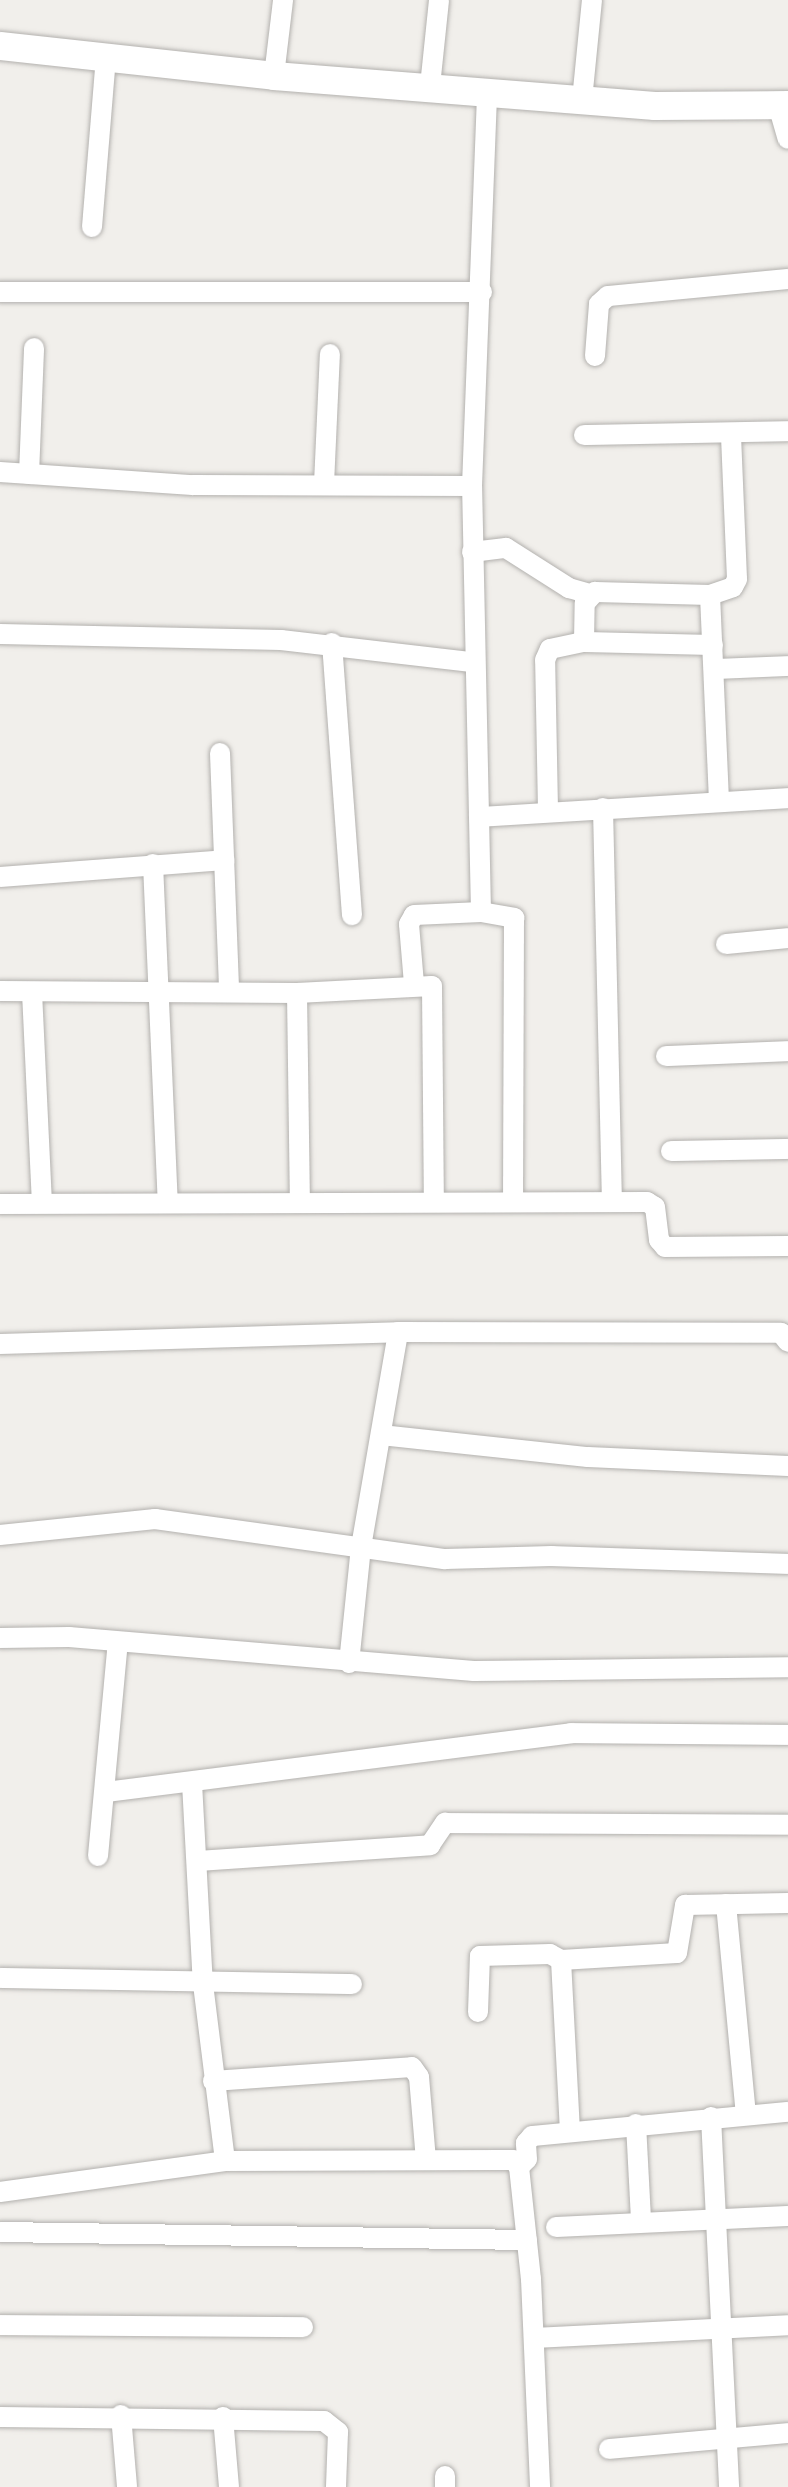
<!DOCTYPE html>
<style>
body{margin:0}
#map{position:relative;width:788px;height:2487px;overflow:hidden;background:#f1efeb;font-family:"Varela Round",sans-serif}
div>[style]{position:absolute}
.roads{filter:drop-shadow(0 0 2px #b3b1ae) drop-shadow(0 0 2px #b3b1ae)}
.street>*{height:20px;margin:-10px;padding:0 10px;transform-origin:10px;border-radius:10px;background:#fff}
.secondary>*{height:28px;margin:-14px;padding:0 14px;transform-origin:14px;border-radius:14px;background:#fff}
span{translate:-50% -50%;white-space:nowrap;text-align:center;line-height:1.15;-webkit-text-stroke:8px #f1efeb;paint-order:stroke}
</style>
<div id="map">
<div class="roads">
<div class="street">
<div style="left:274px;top:76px;width:77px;rotate:-83.2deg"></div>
<div style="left:430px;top:86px;width:86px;rotate:-84deg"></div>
<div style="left:582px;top:100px;width:100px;rotate:-84.3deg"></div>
<div style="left:778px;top:105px;width:35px;rotate:74deg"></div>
<div style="left:92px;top:227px;width:173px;rotate:-85.3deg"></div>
<div style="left:0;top:292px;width:482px"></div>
<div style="left:595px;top:356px;width:52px;rotate:-85.6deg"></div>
<div style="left:599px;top:304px;width:12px;rotate:-42deg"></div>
<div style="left:608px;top:296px;width:181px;rotate:-5.4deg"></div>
<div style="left:584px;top:435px;width:204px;rotate:-1.1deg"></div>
<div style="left:0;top:472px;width:193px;rotate:3.9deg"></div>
<div style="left:193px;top:485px;width:279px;rotate:0.2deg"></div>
<div style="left:29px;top:474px;width:126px;rotate:-87.7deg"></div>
<div style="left:324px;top:484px;width:130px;rotate:-87.4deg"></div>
<div style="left:472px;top:552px;width:34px;rotate:-7deg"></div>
<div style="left:506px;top:548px;width:75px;rotate:32.4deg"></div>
<div style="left:569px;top:588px;width:22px;rotate:16deg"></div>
<div style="left:710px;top:595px;width:206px;rotate:87.5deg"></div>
<div style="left:0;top:634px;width:281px;rotate:1.2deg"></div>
<div style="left:281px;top:640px;width:192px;rotate:6.6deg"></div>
<div style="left:584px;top:642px;width:39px;rotate:-89deg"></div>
<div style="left:585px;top:603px;width:15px;rotate:-48deg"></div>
<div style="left:595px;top:592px;width:115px;rotate:1.5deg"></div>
<div style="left:710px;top:595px;width:24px;rotate:-19deg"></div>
<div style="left:733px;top:587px;width:9px;rotate:-63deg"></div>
<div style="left:737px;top:579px;width:145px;rotate:-92.4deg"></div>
<div style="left:332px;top:643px;width:273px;rotate:85.8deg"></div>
<div style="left:714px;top:669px;width:74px;rotate:-2.3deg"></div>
<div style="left:220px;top:753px;width:239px;rotate:87.8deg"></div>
<div style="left:603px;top:808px;width:392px;rotate:88.7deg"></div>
<div style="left:548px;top:810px;width:150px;rotate:-91.1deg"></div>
<div style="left:545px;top:660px;width:12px;rotate:-66deg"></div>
<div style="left:550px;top:649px;width:35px;rotate:-12deg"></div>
<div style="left:584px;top:642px;width:129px;rotate:1.3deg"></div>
<div style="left:479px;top:817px;width:310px;rotate:-3.5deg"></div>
<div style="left:153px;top:864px;width:339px;rotate:87.5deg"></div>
<div style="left:0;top:877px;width:225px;rotate:-4.3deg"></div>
<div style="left:481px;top:912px;width:426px;rotate:-91.2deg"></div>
<div style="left:472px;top:486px;width:394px;rotate:-87.8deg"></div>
<div style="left:726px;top:944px;width:62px;rotate:-5.5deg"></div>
<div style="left:414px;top:984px;width:60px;rotate:-94.8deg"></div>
<div style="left:409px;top:924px;width:10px;rotate:-61deg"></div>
<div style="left:414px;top:915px;width:67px;rotate:-2.6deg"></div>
<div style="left:481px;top:912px;width:34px;rotate:10deg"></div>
<div style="left:514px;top:918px;width:284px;rotate:90.2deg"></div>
<div style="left:0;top:991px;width:297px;rotate:0.4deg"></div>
<div style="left:297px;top:993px;width:135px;rotate:-3deg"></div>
<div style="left:432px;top:986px;width:215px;rotate:89.5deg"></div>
<div style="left:32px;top:992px;width:211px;rotate:87.3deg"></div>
<div style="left:297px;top:993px;width:209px;rotate:89.2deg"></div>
<div style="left:666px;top:1056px;width:122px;rotate:-2.3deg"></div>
<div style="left:671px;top:1151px;width:117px;rotate:-1deg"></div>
<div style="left:0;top:1204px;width:647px;rotate:-0.18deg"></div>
<div style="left:647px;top:1202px;width:9px;rotate:32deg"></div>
<div style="left:655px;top:1207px;width:33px;rotate:83deg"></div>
<div style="left:659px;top:1240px;width:9px;rotate:49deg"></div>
<div style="left:665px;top:1247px;width:123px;rotate:-0.5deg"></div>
<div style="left:0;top:1344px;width:398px;rotate:-1.7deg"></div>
<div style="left:398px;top:1332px;width:383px;rotate:0.1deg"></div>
<div style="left:781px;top:1333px;width:11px;rotate:52deg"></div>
<div style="left:381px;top:1435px;width:208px;rotate:6.1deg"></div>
<div style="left:588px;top:1457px;width:200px;rotate:2.6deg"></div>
<div style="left:0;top:1535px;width:156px;rotate:-5.9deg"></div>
<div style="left:155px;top:1519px;width:293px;rotate:7.9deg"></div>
<div style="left:445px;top:1559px;width:107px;rotate:-1.6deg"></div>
<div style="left:552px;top:1556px;width:236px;rotate:1.9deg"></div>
<div style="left:0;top:1638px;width:69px;rotate:-0.8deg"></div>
<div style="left:69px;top:1637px;width:406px;rotate:4.8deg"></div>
<div style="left:474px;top:1671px;width:314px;rotate:-0.7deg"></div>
<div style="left:349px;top:1663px;width:117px;rotate:-84.1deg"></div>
<div style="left:361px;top:1547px;width:218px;rotate:-80.2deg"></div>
<div style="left:192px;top:1783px;width:201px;rotate:86.9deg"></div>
<div style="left:203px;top:1984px;width:178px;rotate:82.9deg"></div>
<div style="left:106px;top:1792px;width:469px;rotate:-7.2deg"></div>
<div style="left:571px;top:1733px;width:217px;rotate:0.5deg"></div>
<div style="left:98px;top:1856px;width:215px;rotate:-84.7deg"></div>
<div style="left:198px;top:1861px;width:233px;rotate:-3.9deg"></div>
<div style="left:430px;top:1845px;width:27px;rotate:-56deg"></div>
<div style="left:445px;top:1823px;width:343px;rotate:0.3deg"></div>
<div style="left:726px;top:1904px;width:212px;rotate:84.6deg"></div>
<div style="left:561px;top:1960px;width:116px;rotate:-3.5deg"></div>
<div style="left:677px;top:1953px;width:49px;rotate:-80.5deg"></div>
<div style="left:685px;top:1905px;width:103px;rotate:-1.1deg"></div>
<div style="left:0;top:1978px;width:352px;rotate:1deg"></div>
<div style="left:478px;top:2012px;width:56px;rotate:-88deg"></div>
<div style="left:480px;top:1956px;width:70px;rotate:-1.6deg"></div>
<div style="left:550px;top:1954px;width:13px;rotate:29deg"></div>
<div style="left:561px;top:1960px;width:169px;rotate:87deg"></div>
<div style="left:213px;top:2081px;width:199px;rotate:-4deg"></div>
<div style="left:412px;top:2067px;width:12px;rotate:55deg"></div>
<div style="left:419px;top:2077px;width:83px;rotate:85.2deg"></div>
<div style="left:711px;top:2117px;width:370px;rotate:87.2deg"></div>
<div style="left:636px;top:2124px;width:97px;rotate:87deg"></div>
<div style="left:519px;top:2167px;width:11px;rotate:-45deg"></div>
<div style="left:527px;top:2159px;width:16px;rotate:-94deg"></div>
<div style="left:526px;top:2143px;width:9px;rotate:-49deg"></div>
<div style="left:532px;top:2136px;width:257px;rotate:-5.4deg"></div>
<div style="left:0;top:2192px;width:227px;rotate:-7.8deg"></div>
<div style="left:225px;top:2161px;width:288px;rotate:-0.2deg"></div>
<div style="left:513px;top:2160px;width:9px;rotate:49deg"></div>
<div style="left:519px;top:2167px;width:113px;rotate:83.9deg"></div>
<div style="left:531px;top:2279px;width:208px;rotate:87.5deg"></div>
<div style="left:556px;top:2227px;width:232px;rotate:-2.7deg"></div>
<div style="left:0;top:2232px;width:527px;rotate:0.87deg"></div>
<div style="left:0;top:2325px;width:303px;rotate:0.4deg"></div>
<div style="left:534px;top:2338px;width:254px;rotate:-2.9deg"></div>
<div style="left:121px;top:2415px;width:72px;rotate:85.2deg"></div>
<div style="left:0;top:2417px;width:324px;rotate:0.7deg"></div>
<div style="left:324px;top:2421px;width:18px;rotate:38deg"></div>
<div style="left:338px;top:2432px;width:55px;rotate:92.1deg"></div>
<div style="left:223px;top:2417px;width:70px;rotate:85.1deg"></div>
<div style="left:609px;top:2449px;width:180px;rotate:-5.1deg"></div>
<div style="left:445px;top:2476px;width:11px;rotate:90deg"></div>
</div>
<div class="secondary">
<div style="left:0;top:46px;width:276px;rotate:6.2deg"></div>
<div style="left:274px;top:76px;width:382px;rotate:4.5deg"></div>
<div style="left:655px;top:106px;width:133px;rotate:-0.4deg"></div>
</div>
</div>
</div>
